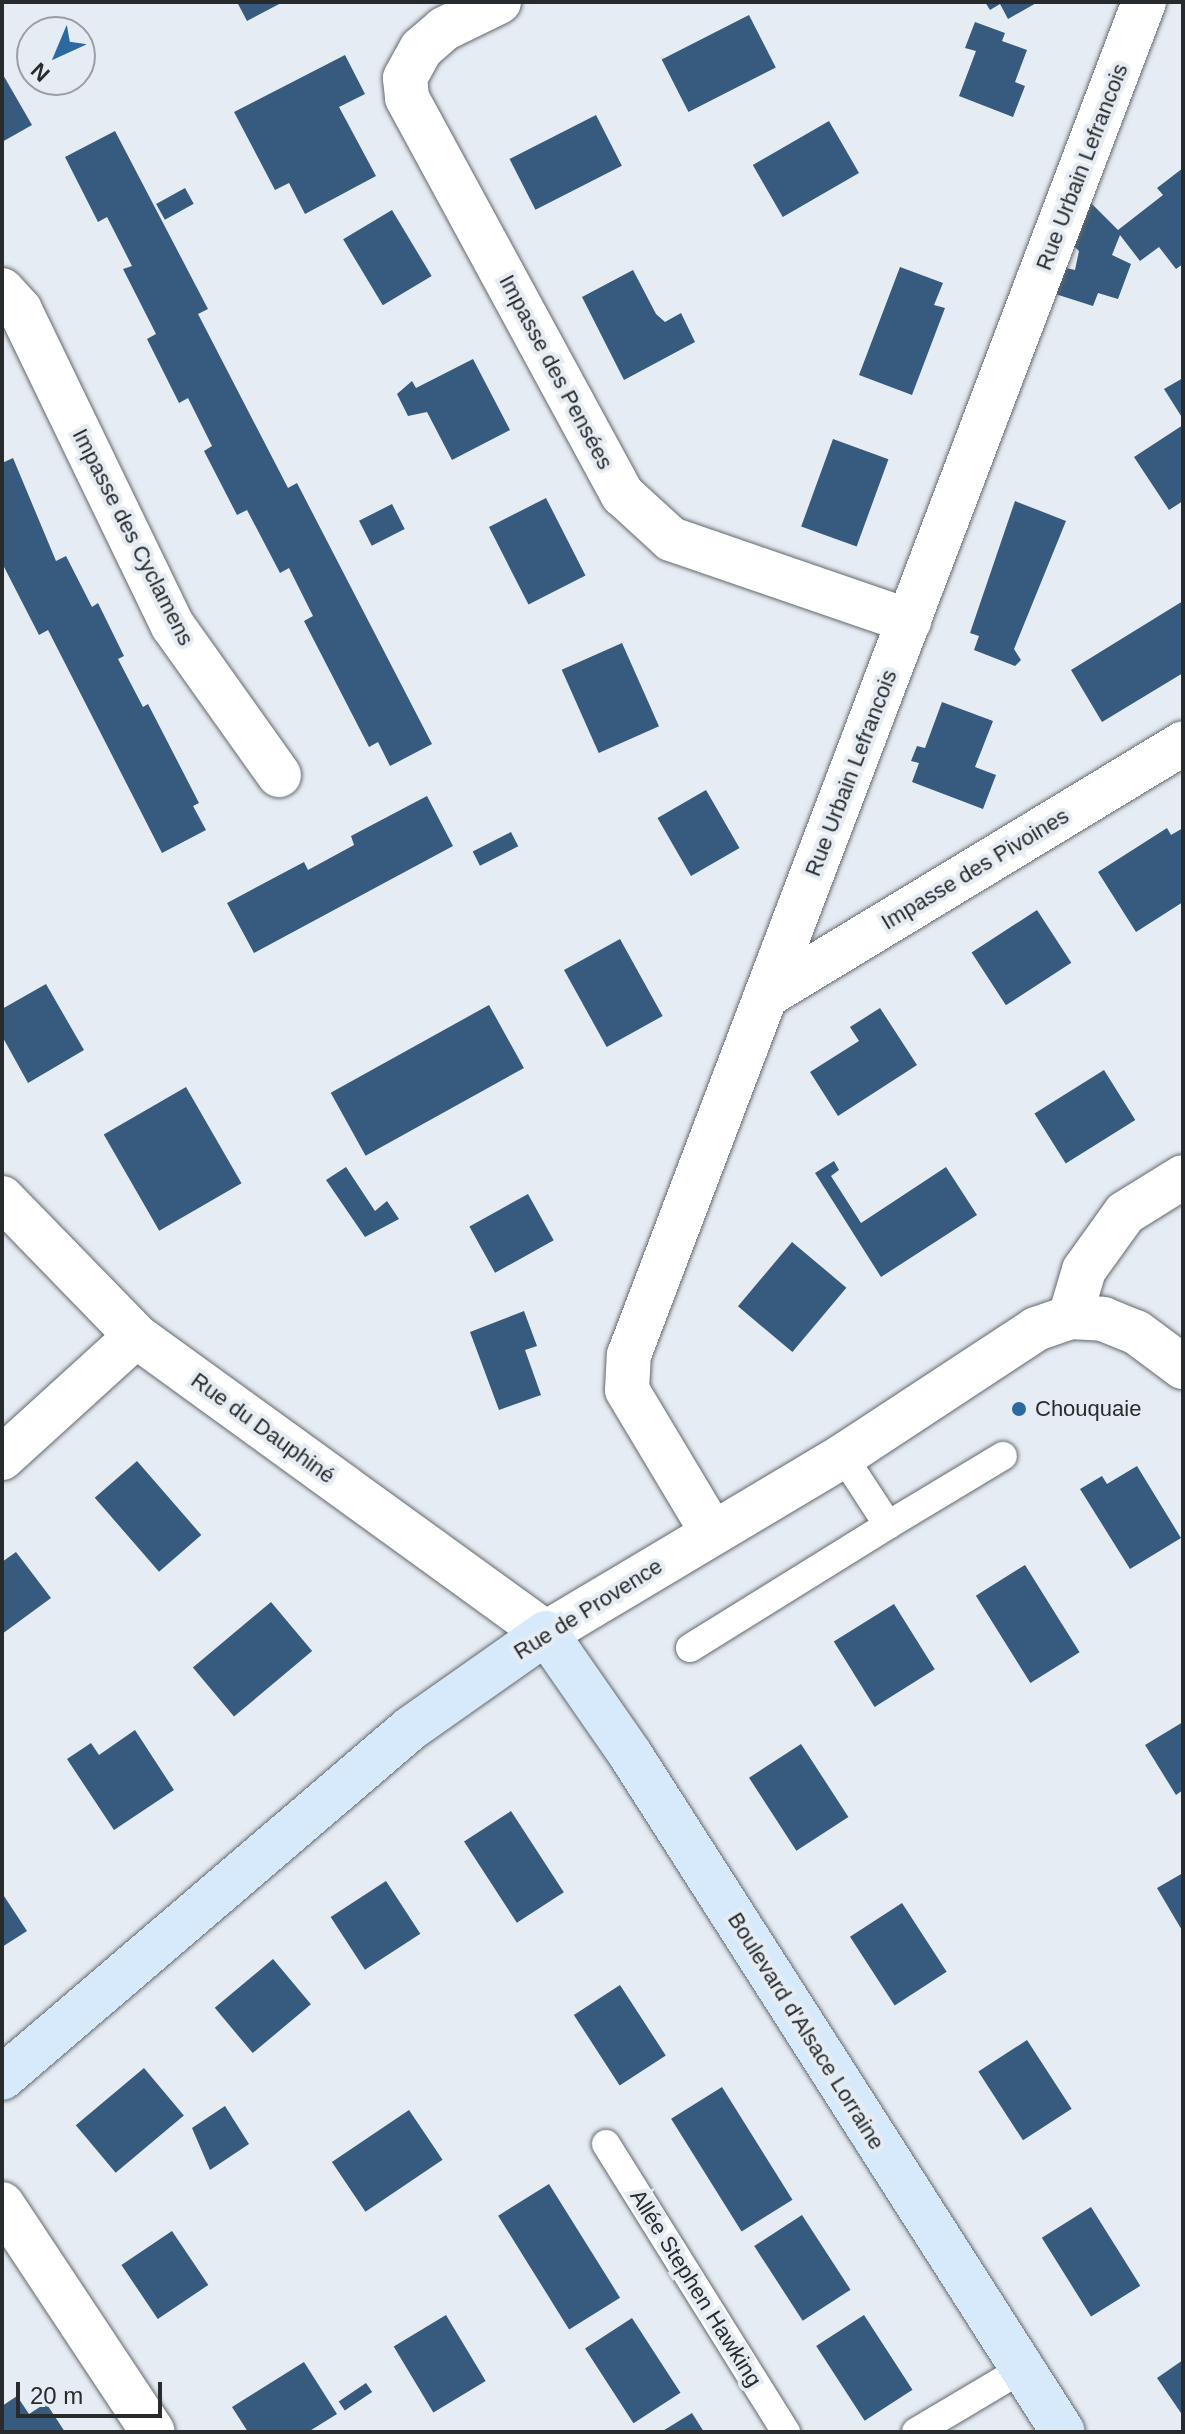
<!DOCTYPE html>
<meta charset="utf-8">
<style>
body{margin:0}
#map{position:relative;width:1185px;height:2434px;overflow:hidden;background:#e6ecf3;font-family:Arial,sans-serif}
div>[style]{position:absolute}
.building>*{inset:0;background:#375b7e;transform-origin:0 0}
.roads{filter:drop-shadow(0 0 2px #64696f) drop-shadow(0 0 2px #64696f)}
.service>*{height:28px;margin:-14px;padding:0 14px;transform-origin:14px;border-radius:14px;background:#fff}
.minor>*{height:44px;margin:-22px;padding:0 22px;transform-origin:22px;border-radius:22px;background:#fff}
.tertiary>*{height:44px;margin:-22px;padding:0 22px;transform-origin:22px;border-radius:22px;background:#fff}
.secondary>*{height:44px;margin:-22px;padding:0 22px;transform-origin:22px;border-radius:22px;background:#d7eafc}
.dots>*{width:22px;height:22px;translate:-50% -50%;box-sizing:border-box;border:4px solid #e6ecf3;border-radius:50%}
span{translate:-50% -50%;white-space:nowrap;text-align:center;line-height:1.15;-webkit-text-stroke:8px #e6ecf3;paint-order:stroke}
.street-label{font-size:22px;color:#282b2d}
.poi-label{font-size:22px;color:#282b2d}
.left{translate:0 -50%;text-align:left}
.frame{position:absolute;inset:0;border:4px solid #282b2d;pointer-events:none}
.north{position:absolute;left:16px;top:16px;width:80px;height:80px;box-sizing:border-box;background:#e6ecf3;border:2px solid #9a9fa4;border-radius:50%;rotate:224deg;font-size:22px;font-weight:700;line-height:32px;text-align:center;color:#282b2d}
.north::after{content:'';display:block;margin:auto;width:28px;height:36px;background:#2b6aa1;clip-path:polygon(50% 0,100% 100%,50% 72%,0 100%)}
.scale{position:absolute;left:16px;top:2382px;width:146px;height:36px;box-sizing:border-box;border:4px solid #282b2d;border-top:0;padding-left:10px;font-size:24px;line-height:28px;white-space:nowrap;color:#282b2d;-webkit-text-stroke:6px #e6ecf3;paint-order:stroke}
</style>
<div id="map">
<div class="building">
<div style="clip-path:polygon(237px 2px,283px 2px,247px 21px)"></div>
<div style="clip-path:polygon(985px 2px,1038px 2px,1008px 19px,1000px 4px,990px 10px)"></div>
<div style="left:749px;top:15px;width:59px;height:98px;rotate:63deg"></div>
<div style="clip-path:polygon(975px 22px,1005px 33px,1002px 41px,1027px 50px,1015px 82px,1025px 86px,1013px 117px,959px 96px,976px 51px,965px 48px)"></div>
<div style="clip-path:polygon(345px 55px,365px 94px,339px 107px,376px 176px,305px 214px,289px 183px,275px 190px,234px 112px)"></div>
<div style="clip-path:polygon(2px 73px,32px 125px,2px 142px)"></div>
<div style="left:596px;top:115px;width:57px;height:97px;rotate:63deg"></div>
<div style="left:829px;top:121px;width:60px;height:88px;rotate:60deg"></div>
<div style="clip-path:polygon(115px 131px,208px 309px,198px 314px,288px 488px,297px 483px,432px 744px,390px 766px,378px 742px,369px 747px,304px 621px,313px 616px,289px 568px,280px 573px,247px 510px,237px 515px,204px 451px,212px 446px,188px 398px,179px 403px,147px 339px,156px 334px,123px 269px,132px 266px,107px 217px,98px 222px,65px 157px)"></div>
<div style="clip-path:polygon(1183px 168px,1183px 264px,1176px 269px,1159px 247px,1140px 261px,1120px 235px,1112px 255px,1131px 264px,1118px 299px,1098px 293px,1093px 306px,1049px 292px,1057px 266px,1075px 270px,1079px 251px,1066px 239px,1084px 196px,1118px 230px,1163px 195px,1157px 188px)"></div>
<div style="left:185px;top:188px;width:18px;height:33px;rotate:61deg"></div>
<div style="left:392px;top:210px;width:77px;height:57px;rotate:59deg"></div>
<div style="clip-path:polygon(900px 267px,943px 283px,934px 305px,945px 308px,912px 395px,859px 375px)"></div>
<div style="clip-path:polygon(633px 270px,656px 314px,665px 322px,681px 313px,695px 342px,624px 380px,582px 297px)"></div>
<div style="clip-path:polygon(473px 359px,510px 430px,452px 460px,427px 412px,408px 416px,397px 394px,412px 381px,416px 388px)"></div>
<div style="clip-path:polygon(1183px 378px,1183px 419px,1164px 389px)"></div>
<div style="clip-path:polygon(1183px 425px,1183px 501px,1169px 510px,1134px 457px)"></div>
<div style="left:833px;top:439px;width:59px;height:93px;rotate:20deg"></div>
<div style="clip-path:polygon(13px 458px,56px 561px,66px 556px,92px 607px,98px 603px,124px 656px,118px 659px,143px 707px,148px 704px,199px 803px,193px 806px,206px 830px,162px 853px,48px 630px,39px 635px,2px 563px,2px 463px)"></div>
<div style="left:546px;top:498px;width:87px;height:64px;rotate:63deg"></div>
<div style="clip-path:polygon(1015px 501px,1066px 521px,1014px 649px,1021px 660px,1015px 666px,974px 650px,979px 636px,970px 633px)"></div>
<div style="left:392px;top:504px;width:28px;height:37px;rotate:63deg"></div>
<div style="clip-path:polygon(1183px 601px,1183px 673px,1102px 722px,1071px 670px)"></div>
<div style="left:622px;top:643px;width:91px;height:66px;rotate:66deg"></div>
<div style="clip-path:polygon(942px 702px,993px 721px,975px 767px,996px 775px,983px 809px,912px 782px,919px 763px,911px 761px,917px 746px,925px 748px)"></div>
<div style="left:706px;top:790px;width:67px;height:56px;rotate:60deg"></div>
<div style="clip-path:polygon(427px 796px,453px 846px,254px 953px,227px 903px,304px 862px,308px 870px,354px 845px,351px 836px)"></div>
<div style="clip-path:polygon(1167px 828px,1171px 835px,1183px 828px,1183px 902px,1136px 932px,1098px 872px)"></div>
<div style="left:511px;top:832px;width:16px;height:43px;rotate:63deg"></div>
<div style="left:1037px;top:910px;width:63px;height:78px;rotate:57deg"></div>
<div style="left:620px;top:939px;width:88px;height:64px;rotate:61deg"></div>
<div style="clip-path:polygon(46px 984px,84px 1050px,28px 1083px,2px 1036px,2px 1009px)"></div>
<div style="left:489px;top:1005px;width:72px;height:181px;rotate:61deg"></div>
<div style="clip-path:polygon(880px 1008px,917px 1065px,838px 1116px,810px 1072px,859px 1041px,850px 1027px)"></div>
<div style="left:1104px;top:1070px;width:59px;height:82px;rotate:58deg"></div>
<div style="left:186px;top:1087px;width:111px;height:95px;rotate:60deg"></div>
<div style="clip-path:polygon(834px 1161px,839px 1170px,831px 1176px,861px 1223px,946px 1167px,977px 1215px,881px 1277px,815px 1173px)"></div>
<div style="clip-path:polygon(346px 1167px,375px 1211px,387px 1201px,399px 1219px,365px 1237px,326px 1180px)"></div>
<div style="left:528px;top:1194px;width:53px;height:67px;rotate:61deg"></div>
<div style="left:792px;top:1242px;width:71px;height:84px;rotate:40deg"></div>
<div style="clip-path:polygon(524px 1311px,537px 1346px,525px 1350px,541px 1395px,499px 1410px,470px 1332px)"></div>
<div style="left:137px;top:1461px;width:98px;height:56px;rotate:49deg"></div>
<div style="clip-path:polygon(1137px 1466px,1181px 1538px,1130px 1569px,1080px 1489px,1102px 1476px,1107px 1484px)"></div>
<div style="clip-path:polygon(16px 1552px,51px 1598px,2px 1634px,2px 1562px)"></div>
<div style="left:1025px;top:1565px;width:103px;height:58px;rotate:58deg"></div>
<div style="left:271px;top:1602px;width:64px;height:102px;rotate:50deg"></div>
<div style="left:894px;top:1604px;width:77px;height:71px;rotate:58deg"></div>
<div style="clip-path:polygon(1183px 1722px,1183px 1790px,1176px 1795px,1145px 1745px)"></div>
<div style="clip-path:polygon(135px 1730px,174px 1790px,114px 1830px,67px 1759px,91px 1743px,99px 1755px)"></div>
<div style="left:801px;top:1744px;width:87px;height:62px;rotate:57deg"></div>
<div style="left:511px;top:1811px;width:97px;height:56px;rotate:57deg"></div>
<div style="clip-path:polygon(1183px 1873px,1183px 1932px,1157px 1888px)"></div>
<div style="left:386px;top:1881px;width:63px;height:66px;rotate:57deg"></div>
<div style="clip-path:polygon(2px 1893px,27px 1931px,2px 1947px)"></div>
<div style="left:902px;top:1903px;width:82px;height:62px;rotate:57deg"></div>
<div style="left:273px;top:1959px;width:59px;height:76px;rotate:50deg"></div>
<div style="left:620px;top:1985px;width:84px;height:55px;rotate:57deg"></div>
<div style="left:1027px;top:2040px;width:82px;height:58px;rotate:57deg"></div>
<div style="left:144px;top:2068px;width:62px;height:89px;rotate:50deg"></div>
<div style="left:722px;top:2087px;width:133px;height:60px;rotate:58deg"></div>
<div style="clip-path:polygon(225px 2106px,249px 2144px,210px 2170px,192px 2128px)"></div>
<div style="left:409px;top:2110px;width:60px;height:93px;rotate:56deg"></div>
<div style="left:549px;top:2184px;width:134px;height:60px;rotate:58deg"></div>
<div style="left:1091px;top:2207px;width:93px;height:58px;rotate:58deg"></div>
<div style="left:802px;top:2215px;width:89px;height:57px;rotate:57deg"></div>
<div style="left:172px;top:2231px;width:65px;height:61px;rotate:56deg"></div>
<div style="left:446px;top:2315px;width:77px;height:61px;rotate:59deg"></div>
<div style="left:864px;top:2315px;width:89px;height:57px;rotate:57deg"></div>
<div style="left:632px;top:2318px;width:89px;height:56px;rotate:57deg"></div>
<div style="clip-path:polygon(1183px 2360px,1183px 2416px,1157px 2378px)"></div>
<div style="clip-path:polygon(304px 2362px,337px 2414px,308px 2432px,248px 2432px,232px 2407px)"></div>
<div style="left:366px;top:2383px;width:11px;height:33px;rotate:56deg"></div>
<div style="clip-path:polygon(17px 2396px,29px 2414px,46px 2403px,65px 2432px,2px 2432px,2px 2406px)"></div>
<div style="clip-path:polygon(692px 2413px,704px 2432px,661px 2432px)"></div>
</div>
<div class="roads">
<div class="service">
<div style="left:888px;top:1525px;width:134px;rotate:-31deg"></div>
<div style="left:690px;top:1648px;width:233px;rotate:-31.8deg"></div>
<div style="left:888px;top:1525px;width:82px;rotate:-123.1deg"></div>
<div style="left:606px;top:2144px;width:340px;rotate:58deg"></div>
<div style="left:916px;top:2432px;width:123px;rotate:-30.7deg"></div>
</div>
<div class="minor">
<div style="left:499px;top:2px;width:61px;rotate:153.9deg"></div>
<div style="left:444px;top:29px;width:30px;rotate:139deg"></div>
<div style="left:421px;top:49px;width:33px;rotate:119deg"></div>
<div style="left:405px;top:78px;width:20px;rotate:84deg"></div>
<div style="left:407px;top:98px;width:452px;rotate:61.5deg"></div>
<div style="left:623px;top:495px;width:65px;rotate:42.5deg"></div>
<div style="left:671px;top:539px;width:252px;rotate:19deg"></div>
<div style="left:2px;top:290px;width:27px;rotate:48deg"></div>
<div style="left:20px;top:310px;width:351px;rotate:64.2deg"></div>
<div style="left:173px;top:626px;width:183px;rotate:54.6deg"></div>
<div style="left:766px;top:996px;width:488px;rotate:-31.2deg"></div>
<div style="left:1070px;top:1317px;width:49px;rotate:-73.4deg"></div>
<div style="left:1084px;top:1270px;width:70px;rotate:-54.3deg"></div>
<div style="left:1125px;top:1213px;width:68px;rotate:-31.8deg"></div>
<div style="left:2px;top:1458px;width:181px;rotate:-42.3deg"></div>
<div style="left:712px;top:1532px;width:165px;rotate:-120.9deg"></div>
<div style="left:627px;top:1390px;width:35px;rotate:-87deg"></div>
<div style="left:629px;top:1355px;width:1448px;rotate:-69.16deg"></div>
<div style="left:546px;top:1633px;width:346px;rotate:-30.8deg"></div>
<div style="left:843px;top:1456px;width:231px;rotate:-33.3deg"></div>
<div style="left:1036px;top:1329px;width:36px;rotate:-19deg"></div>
<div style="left:1070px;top:1317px;width:33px;rotate:3deg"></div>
<div style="left:1103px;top:1319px;width:35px;rotate:22deg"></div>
<div style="left:1136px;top:1332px;width:59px;rotate:36.7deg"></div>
<div style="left:2px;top:2204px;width:273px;rotate:56.5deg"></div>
</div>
<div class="tertiary">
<div style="left:2px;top:1198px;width:192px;rotate:45.8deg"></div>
<div style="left:136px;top:1336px;width:506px;rotate:35.92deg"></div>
</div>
<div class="secondary">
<div style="left:2px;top:2078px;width:538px;rotate:-40.56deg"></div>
<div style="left:411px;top:1728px;width:165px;rotate:-35.1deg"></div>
<div style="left:546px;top:1633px;width:147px;rotate:55.2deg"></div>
<div style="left:630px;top:1754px;width:804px;rotate:57.44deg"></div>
</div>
</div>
<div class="dots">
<div style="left:1019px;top:1409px;background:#2b6aa1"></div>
</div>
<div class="street-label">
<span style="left:1082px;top:167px;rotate:-69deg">Rue Urbain Lefrancois</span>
<span style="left:556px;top:372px;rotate:62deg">Impasse des Pensées</span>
<span style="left:133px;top:537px;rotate:63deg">Impasse des Cyclamens</span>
<span style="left:851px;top:773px;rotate:-69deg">Rue Urbain Lefrancois</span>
<span style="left:975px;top:869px;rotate:-31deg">Impasse des Pivoines</span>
<span style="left:263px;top:1428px;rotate:36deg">Rue du Dauphiné</span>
<span style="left:588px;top:1609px;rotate:-32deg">Rue de Provence</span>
<span style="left:806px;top:2031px;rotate:58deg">Boulevard d'Alsace Lorraine</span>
<span style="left:696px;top:2288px;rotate:58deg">Allée Stephen Hawking</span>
</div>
<div class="poi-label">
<span class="left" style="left:1035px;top:1409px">Chouquaie</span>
</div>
<div class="frame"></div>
<div class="north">N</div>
<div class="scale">20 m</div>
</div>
